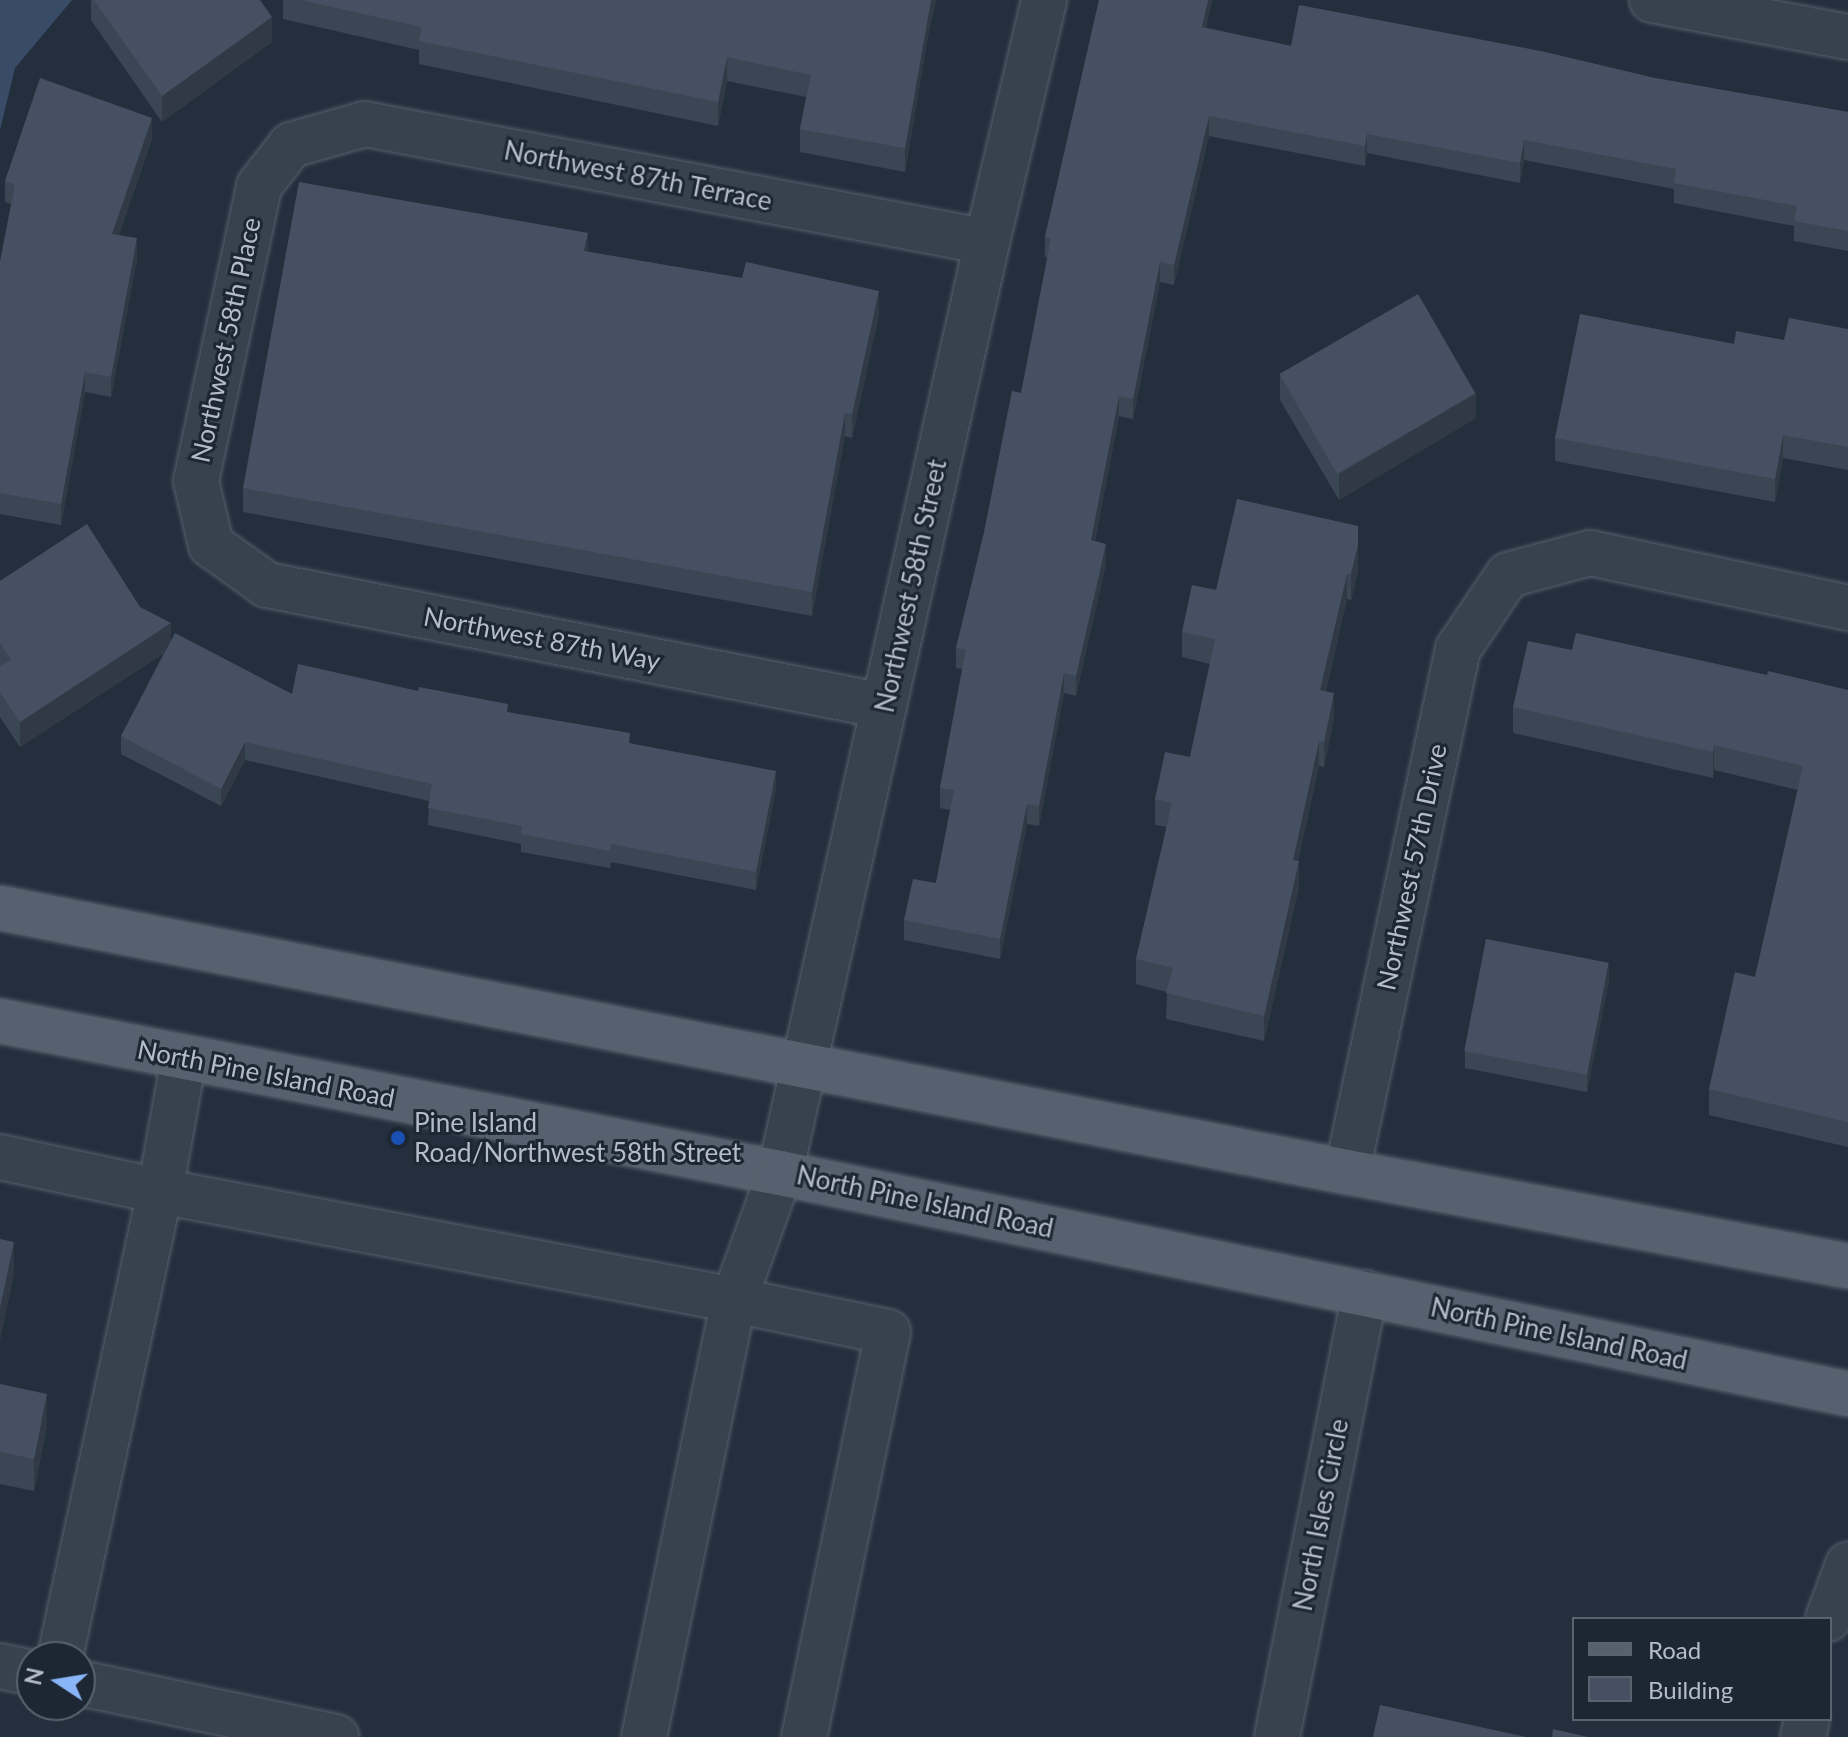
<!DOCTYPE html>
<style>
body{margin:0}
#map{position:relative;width:1848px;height:1737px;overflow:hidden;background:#242f3e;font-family:Lato,sans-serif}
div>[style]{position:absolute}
.water>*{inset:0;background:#394c67}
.roads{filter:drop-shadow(0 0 2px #565f6c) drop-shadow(0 0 2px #565f6c)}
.minor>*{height:44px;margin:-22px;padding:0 22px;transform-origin:22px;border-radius:22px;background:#38414e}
.major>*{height:44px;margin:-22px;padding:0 22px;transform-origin:22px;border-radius:22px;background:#56606e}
.wall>*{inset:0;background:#3b4654}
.shaded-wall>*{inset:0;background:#303945}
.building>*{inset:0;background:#455162;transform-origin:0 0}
.dots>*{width:22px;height:22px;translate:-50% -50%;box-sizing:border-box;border:4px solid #1d2633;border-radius:50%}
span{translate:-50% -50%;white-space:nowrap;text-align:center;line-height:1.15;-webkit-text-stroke:6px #1d2633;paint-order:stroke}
.street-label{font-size:26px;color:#b4bcc9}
.poi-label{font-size:26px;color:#b4bcc9}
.left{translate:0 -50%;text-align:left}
.legend{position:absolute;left:1572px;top:1617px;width:260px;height:104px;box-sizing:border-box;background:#1d2633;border:2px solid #59626f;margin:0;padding:10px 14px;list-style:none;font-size:24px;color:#b4bcc9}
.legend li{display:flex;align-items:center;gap:16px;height:40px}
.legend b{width:40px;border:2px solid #59626f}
.north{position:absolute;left:16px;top:1641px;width:80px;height:80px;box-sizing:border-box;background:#1d2633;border:2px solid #59626f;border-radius:50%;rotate:282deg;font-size:22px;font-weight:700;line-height:32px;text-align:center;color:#b4bcc9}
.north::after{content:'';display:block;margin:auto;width:28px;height:36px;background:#8ab4f8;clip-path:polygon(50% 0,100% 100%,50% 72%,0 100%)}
</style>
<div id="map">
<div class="water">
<div style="clip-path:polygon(0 0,72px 0,15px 68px,0 130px)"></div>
</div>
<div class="roads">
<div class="minor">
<div style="left:1652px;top:0;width:199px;rotate:10.7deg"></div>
<div style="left:884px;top:706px;width:629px;rotate:-168.9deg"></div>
<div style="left:267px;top:585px;width:69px;rotate:-144.5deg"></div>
<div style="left:211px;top:545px;width:66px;rotate:-103.2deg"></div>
<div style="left:196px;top:481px;width:302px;rotate:-77.9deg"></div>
<div style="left:259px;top:186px;width:52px;rotate:-52deg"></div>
<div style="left:291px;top:145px;width:77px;rotate:-15.8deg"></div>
<div style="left:365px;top:124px;width:633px;rotate:10.74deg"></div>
<div style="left:184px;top:1058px;width:135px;rotate:100.2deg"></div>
<div style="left:160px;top:1191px;width:584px;rotate:10.75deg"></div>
<div style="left:734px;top:1300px;width:135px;rotate:-70.1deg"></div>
<div style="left:780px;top:1173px;width:954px;rotate:-77.46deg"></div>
<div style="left:987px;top:242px;width:249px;rotate:-76.7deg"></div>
<div style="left:0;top:1157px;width:164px;rotate:12deg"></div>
<div style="left:160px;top:1191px;width:477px;rotate:102.1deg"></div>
<div style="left:1347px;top:1172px;width:535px;rotate:-78.02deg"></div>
<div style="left:1458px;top:649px;width:89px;rotate:-56deg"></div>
<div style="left:1508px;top:575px;width:85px;rotate:-15deg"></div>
<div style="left:1590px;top:553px;width:264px;rotate:12deg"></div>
<div style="left:1828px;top:1619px;width:58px;rotate:-69.7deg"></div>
<div style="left:0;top:1666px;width:33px;rotate:12deg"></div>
<div style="left:80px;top:1683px;width:262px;rotate:11.9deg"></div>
<div style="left:644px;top:1737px;width:446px;rotate:-78.4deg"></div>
<div style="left:734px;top:1300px;width:157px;rotate:11.7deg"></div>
<div style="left:888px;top:1332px;width:414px;rotate:101.7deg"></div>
<div style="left:1277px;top:1737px;width:453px;rotate:-78.8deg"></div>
<div style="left:1803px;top:1737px;width:18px;rotate:-77deg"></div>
</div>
<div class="major">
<div style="left:0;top:908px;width:1373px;rotate:11.09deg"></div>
<div style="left:1347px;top:1172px;width:510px;rotate:10.63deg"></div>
<div style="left:0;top:1021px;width:795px;rotate:11.03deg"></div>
<div style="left:780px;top:1173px;width:1091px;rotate:11.69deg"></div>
</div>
</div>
<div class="wall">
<div style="clip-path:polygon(91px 0,260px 0,272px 42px,162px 122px,91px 20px)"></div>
<div style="clip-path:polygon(283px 0,936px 0,928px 36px,905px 172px,800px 152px,800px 129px,806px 97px,727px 81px,718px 126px,419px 64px,419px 50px,283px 19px)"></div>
<div style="clip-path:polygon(1099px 0,1212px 0,1206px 28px,1291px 46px,1655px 78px,1848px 112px,1848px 251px,1794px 241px,1794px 226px,1674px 203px,1674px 189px,1524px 160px,1520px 183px,1367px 153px,1365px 166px,1209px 136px,1174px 285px,1160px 282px,1133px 419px,1119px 416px,1095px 541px,1106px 564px,1076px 696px,1064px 693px,1039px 826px,1027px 824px,1000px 959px,904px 940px,904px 920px,936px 883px,950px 810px,940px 808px,940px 788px,962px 669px,956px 668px,956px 648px,1021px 393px,1048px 258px,1045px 257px,1045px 237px)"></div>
<div style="clip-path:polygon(152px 139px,119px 235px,137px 259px,111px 397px,85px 392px,61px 525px,0 514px,0 262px,11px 204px,5px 202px,5px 181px)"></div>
<div style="clip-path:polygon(588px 252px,742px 278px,879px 315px,852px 438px,845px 436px,812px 616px,243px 512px,243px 488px)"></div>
<div style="clip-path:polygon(1848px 329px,1848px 470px,1783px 458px,1775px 502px,1555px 461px,1555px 438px,1734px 344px,1784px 340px)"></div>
<div style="clip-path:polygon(1280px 375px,1476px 418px,1339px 500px,1280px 400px)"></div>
<div style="clip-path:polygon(1358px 571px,1351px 600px,1347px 599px,1326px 691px,1334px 718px,1324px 767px,1319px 766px,1298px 861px,1299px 887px,1264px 1041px,1166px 1019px,1167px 992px,1136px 984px,1136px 959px,1167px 827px,1155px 825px,1155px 799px,1190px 757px,1210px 664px,1182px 657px,1182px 632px,1216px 590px)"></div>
<div style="clip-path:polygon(0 581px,140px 607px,171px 640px,292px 694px,508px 712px,630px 743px,776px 789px,756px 890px,611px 862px,610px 868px,521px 852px,521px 844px,428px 825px,429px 801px,245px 760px,221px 806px,121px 754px,121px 736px,164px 653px,20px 747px,0 717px)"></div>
<div style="clip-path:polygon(1572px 650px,1767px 675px,1848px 690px,1848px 1147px,1709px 1115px,1709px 1089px,1755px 977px,1798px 790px,1714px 770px,1713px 778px,1513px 733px,1513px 707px)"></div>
<div style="clip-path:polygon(1609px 980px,1587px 1092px,1465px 1068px,1465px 1051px)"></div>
<div style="clip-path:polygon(0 1384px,47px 1426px,34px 1491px,0 1484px)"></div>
</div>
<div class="shaded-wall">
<div style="clip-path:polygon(931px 0,936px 0,928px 36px,905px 172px,905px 148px)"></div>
<div style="clip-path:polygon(1208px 0,1212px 0,1202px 47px,1202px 27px)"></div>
<div style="clip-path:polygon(272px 17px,272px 42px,162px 122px,162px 96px)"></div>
<div style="clip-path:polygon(727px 57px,727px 81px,718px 126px,718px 102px)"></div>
<div style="clip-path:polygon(1209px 116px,1209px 136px,1174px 285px,1174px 265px)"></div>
<div style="clip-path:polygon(152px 118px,152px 139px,112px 255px,112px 234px)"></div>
<div style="clip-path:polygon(1367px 134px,1367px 153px,1365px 166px,1365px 146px)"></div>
<div style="clip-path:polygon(1524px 140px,1524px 160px,1520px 183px,1520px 163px)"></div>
<div style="clip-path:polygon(588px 233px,588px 256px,584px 251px)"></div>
<div style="clip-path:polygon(137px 238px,137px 259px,111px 397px,111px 377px)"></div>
<div style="clip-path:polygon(1160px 262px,1160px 282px,1133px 419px,1133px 399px)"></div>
<div style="clip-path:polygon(879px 291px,879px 315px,852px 438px,852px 414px)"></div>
<div style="clip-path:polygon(85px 372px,85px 392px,61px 525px,61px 504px)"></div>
<div style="clip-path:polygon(1476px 393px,1476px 418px,1339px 500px,1339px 474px)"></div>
<div style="clip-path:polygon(1119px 396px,1119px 416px,1091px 560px,1091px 540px)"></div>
<div style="clip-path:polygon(845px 413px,845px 436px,812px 616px,812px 592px)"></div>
<div style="clip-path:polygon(1783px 435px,1783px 458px,1775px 502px,1775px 479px)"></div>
<div style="clip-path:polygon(1106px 544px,1106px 564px,1076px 696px,1076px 676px)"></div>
<div style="clip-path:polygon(1358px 546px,1358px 571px,1351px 600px,1351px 574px)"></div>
<div style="clip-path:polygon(1347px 574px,1347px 599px,1320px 715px,1320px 690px)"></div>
<div style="clip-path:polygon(171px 623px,171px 648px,20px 747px,20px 722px)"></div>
<div style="clip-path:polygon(1064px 673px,1064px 693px,1039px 826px,1039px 806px)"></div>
<div style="clip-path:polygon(1334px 693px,1334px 718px,1324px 767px,1324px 742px)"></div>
<div style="clip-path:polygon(1319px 741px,1319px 766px,1293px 885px,1293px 860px)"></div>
<div style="clip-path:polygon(245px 742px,245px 760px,221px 806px,221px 789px)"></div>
<div style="clip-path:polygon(1714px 745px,1714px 770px,1713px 778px,1713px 752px)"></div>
<div style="clip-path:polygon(776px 771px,776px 789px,756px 890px,756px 872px)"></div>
<div style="clip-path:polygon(1027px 804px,1027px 824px,1000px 959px,1000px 939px)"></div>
<div style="clip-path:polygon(1299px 861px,1299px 887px,1264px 1041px,1264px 1016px)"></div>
<div style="clip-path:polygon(1609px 962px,1609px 980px,1587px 1092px,1587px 1074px)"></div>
<div style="clip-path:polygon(14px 1242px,14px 1274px,0 1341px,0 1309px)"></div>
<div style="clip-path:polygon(47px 1394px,47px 1426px,34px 1491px,34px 1459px)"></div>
</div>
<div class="building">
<div style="clip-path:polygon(94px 0,260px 0,272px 17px,162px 96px)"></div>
<div style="clip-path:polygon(301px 0,931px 0,905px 148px,800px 129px,811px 75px,727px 57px,718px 102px,419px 41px,422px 27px)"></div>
<div style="clip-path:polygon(1099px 0,1208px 0,1202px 27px,1291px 46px,1299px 5px,1541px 51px,1655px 78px,1848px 112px,1848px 231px,1794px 221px,1797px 206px,1674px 183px,1676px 169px,1524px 140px,1520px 163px,1367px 134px,1365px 146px,1209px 116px,1174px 265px,1160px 262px,1133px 399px,1119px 396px,1091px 540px,1106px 544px,1076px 676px,1064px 673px,1039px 806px,1027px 804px,1000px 939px,904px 920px,913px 879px,936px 883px,954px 790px,940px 788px,966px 650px,956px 648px,984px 532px,1012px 391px,1021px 393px,1051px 238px,1045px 237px)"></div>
<div style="clip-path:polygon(40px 78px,152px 118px,112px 234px,137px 238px,111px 377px,85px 372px,61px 504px,0 493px,0 262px,15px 185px,5px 181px)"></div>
<div style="clip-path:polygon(299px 182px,588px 233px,584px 251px,742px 278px,746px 262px,879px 291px,852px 414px,845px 413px,812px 592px,243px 488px)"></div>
<div style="left:1418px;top:294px;width:115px;height:160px;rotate:60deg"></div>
<div style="clip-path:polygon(1580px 314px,1734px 344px,1736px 331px,1784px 340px,1789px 318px,1848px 329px,1848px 447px,1783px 435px,1775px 479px,1555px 438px)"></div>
<div style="clip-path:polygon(1237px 499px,1358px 526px,1358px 546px,1351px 574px,1347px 574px,1320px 690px,1334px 693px,1324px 742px,1319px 741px,1293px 860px,1299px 861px,1264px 1016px,1166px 993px,1173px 968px,1136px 959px,1172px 803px,1155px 799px,1165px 752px,1190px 757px,1215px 639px,1182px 632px,1192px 585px,1216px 590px)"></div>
<div style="clip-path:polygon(87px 524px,140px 607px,171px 623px,20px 722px,0 692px,0 667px,11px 660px,0 643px,0 581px)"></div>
<div style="clip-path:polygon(175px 633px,292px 694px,298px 664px,418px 691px,419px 687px,508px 704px,507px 712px,630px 733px,629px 743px,776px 771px,756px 872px,611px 844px,610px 851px,521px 834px,522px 826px,428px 808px,432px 784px,245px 742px,221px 789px,121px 736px)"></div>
<div style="clip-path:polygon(1576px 633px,1767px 675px,1768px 671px,1848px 690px,1848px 1122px,1709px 1089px,1735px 972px,1755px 977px,1803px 766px,1714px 745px,1713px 752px,1513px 707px,1528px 641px,1572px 650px)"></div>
<div style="left:1486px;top:939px;width:125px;height:114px;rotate:11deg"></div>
<div style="clip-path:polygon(0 1239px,14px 1242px,0 1309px)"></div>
<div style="clip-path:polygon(0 1384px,47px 1394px,34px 1459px,0 1452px)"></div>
<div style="clip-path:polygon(1380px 1705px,1526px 1737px,1373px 1737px)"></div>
<div style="clip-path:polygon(1553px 1729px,1588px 1737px,1552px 1737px)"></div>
</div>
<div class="dots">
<div style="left:398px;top:1138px;background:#1a4fb4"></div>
</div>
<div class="street-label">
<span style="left:638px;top:176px;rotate:11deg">Northwest 87th Terrace</span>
<span style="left:226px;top:340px;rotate:-78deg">Northwest 58th Place</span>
<span style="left:911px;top:586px;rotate:-78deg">Northwest 58th Street</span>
<span style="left:542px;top:639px;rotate:11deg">Northwest 87th Way</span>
<span style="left:1412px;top:867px;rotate:-78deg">Northwest 57th Drive</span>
<span style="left:266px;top:1074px;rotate:11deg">North Pine Island Road</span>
<span style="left:925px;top:1202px;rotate:12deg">North Pine Island Road</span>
<span style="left:1559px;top:1334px;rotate:12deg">North Pine Island Road</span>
<span style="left:1321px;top:1515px;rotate:-79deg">North Isles Circle</span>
</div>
<div class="poi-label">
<span class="left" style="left:414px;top:1138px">Pine Island<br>Road/Northwest 58th Street</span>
</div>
<ul class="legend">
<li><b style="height:10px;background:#56606e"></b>Road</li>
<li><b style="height:22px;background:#455162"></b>Building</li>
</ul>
<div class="north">N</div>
</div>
